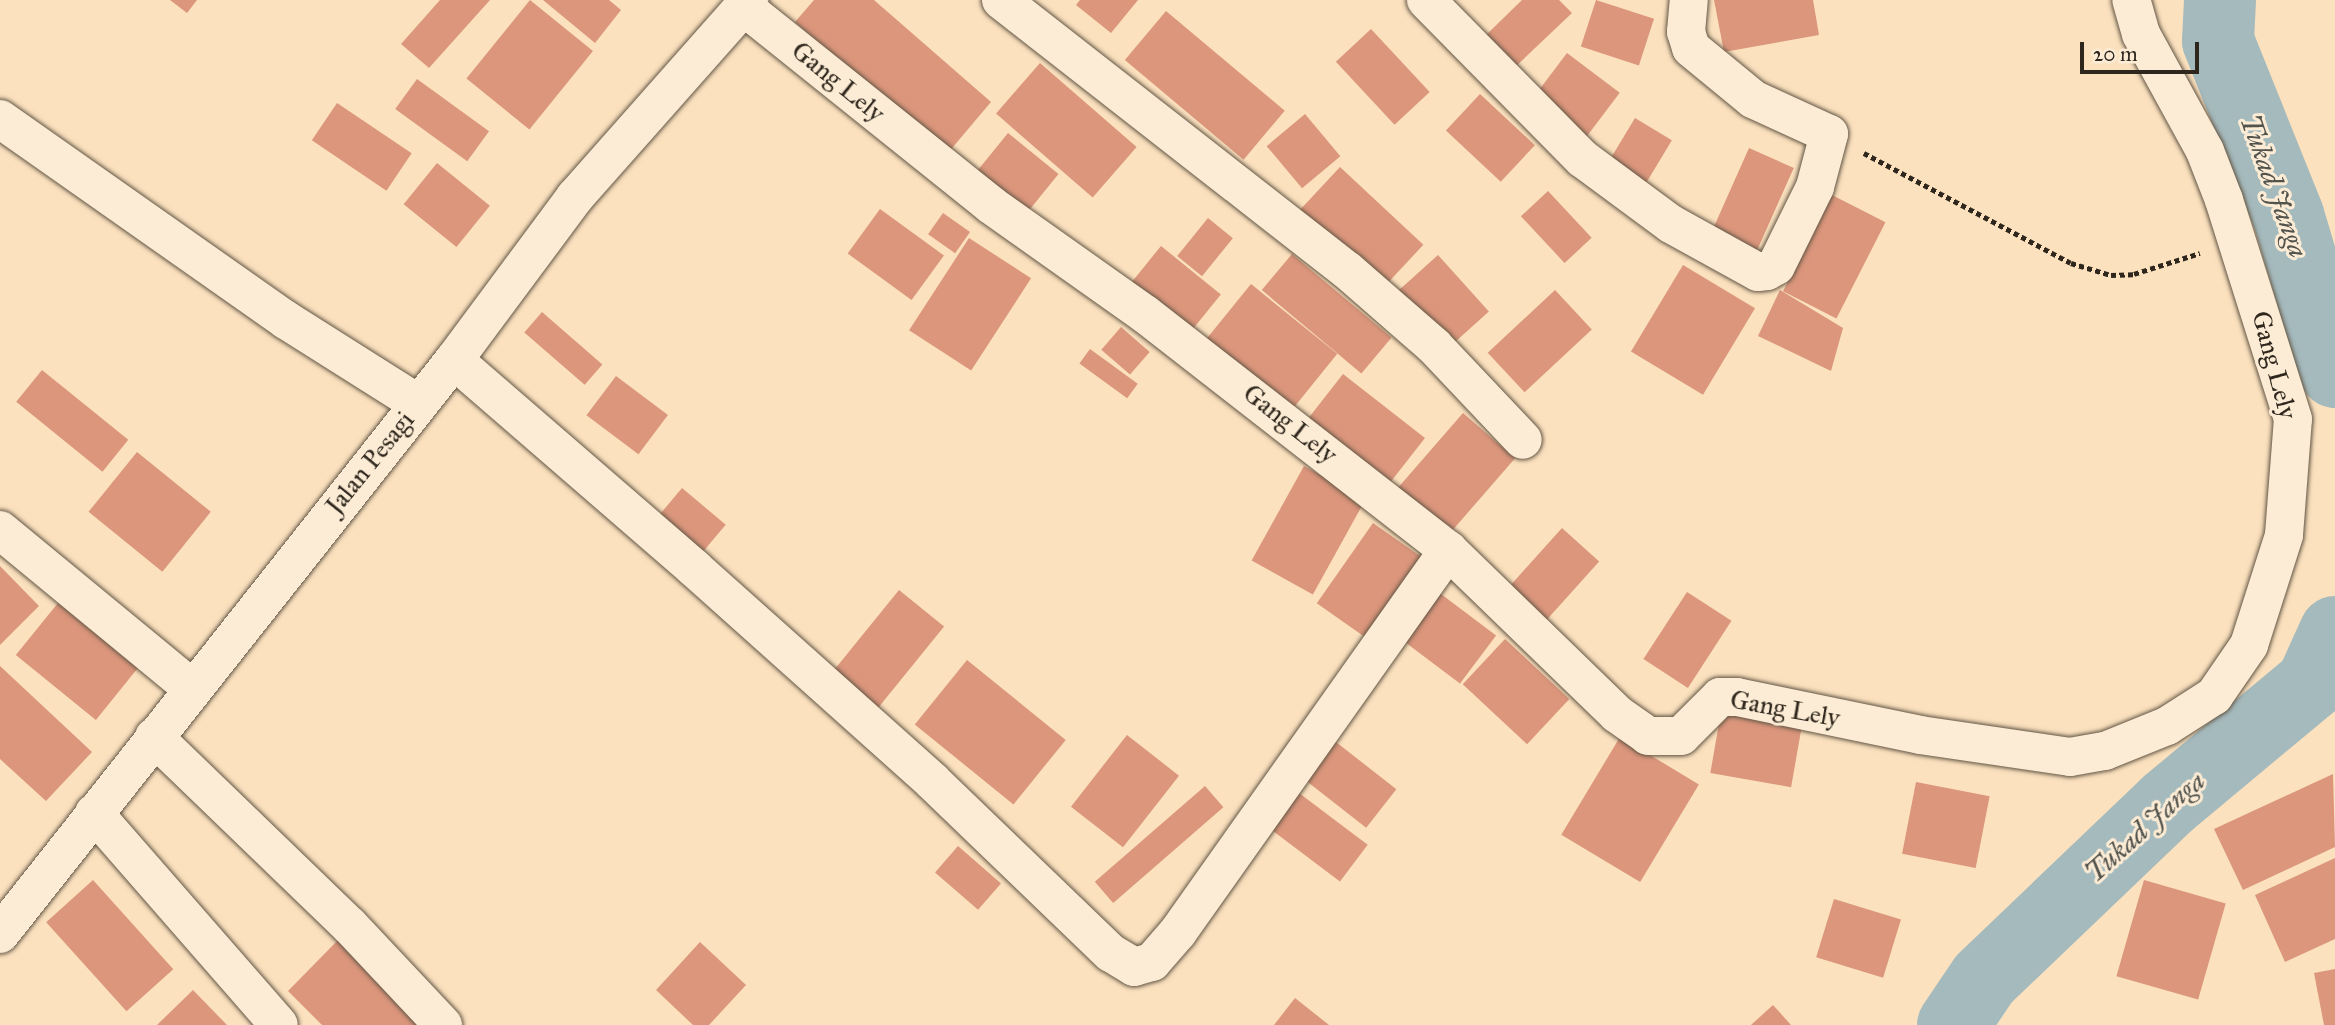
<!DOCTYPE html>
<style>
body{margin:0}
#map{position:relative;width:2335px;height:1025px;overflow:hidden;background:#fbe1be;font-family:"IM FELL Great Primer",serif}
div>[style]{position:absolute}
.river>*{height:72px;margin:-36px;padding:0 36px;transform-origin:36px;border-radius:36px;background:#a5babd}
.building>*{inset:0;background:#db967c;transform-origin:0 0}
.path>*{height:4.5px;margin-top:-2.25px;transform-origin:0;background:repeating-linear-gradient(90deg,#2f271d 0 5px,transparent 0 8.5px)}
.roads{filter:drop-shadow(0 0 2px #625645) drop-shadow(0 0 2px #625645)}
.street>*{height:38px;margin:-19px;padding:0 19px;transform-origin:19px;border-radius:19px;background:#fcecd5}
.secondary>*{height:38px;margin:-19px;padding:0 19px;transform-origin:19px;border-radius:19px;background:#fcecd5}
span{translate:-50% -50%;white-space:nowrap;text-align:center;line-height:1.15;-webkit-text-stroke:6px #fcecd5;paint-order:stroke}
.street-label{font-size:26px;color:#2f271d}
.water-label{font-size:28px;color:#52534d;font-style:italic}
.scale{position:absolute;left:2080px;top:42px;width:119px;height:32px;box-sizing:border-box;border:4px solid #2f271d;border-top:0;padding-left:9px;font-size:21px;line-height:24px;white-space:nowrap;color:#2f271d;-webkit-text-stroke:5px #fcecd5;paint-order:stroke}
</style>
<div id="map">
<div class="river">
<div style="left:2220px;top:0;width:41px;rotate:92.8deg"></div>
<div style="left:2218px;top:41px;width:188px;rotate:68.1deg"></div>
<div style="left:2288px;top:215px;width:164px;rotate:73.3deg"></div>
<div style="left:1953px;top:1025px;width:55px;rotate:-56deg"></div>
<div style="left:1984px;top:979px;width:253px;rotate:-43.7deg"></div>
<div style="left:2167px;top:804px;width:189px;rotate:-39.8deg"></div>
<div style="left:2312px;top:683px;width:56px;rotate:-65.7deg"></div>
</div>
<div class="building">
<div style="clip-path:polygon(170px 0,197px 0,187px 13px)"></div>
<div style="clip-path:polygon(440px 0,490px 0,429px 68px,401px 44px)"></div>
<div style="left:530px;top:0;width:81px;height:101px;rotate:39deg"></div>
<div style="clip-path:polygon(543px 0,609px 0,621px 10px,595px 43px)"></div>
<div style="clip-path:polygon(814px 0,874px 0,991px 102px,947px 154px,795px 22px)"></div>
<div style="clip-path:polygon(1080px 0,1138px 0,1111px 33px,1076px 5px)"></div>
<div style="clip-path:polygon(1522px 0,1559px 0,1572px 13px,1513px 69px,1484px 37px)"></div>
<div style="left:1596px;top:0;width:61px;height:49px;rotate:18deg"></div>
<div style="clip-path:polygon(1714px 0,1813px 0,1819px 35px,1724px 52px)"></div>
<div style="left:1166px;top:11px;width:155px;height:64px;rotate:40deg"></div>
<div style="left:1371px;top:29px;width:86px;height:48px;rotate:47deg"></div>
<div style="left:1567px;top:53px;width:66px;height:58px;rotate:37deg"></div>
<div style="left:1040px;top:63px;width:128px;height:67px;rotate:41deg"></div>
<div style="left:417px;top:79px;width:89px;height:37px;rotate:36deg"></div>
<div style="left:1480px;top:94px;width:75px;height:50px;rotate:43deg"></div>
<div style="left:337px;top:103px;width:90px;height:45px;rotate:34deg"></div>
<div style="left:1305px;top:114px;width:55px;height:50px;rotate:50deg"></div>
<div style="left:1635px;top:118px;width:43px;height:50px;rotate:31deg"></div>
<div style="left:1008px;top:133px;width:65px;height:49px;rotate:39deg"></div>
<div style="left:1749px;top:148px;width:49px;height:101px;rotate:24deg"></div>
<div style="left:437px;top:163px;width:68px;height:53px;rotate:39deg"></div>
<div style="left:1340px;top:167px;width:114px;height:67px;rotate:43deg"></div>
<div style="left:1548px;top:191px;width:64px;height:37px;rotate:47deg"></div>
<div style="left:1832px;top:195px;width:60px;height:108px;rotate:27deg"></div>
<div style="left:880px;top:209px;width:79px;height:55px;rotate:36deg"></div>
<div style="left:943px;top:213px;width:33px;height:26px;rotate:35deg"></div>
<div style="left:1208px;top:218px;width:32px;height:49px;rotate:39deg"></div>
<div style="left:969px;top:238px;width:74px;height:110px;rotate:33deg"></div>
<div style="left:1161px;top:246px;width:77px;height:47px;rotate:39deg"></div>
<div style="left:1292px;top:254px;width:130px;height:47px;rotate:40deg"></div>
<div style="left:1438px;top:255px;width:76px;height:56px;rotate:48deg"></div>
<div style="left:1683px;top:265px;width:84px;height:101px;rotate:31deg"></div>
<div style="left:1251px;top:284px;width:111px;height:76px;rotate:39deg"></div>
<div style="left:1555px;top:290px;width:54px;height:92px;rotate:47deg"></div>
<div style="clip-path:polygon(1780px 290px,1843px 328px,1831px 371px,1758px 336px)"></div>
<div style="left:542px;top:312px;width:80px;height:27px;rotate:41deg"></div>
<div style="left:1121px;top:327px;width:38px;height:30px;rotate:41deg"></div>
<div style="left:1090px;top:349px;width:59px;height:18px;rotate:36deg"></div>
<div style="left:42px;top:370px;width:111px;height:41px;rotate:39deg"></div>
<div style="left:1343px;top:374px;width:104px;height:61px;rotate:38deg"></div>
<div style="left:616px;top:376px;width:65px;height:49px;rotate:37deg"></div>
<div style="left:1463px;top:413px;width:69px;height:105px;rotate:41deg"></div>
<div style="left:137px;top:452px;width:95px;height:77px;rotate:39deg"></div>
<div style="left:1304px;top:466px;width:70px;height:108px;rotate:29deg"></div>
<div style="left:682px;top:488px;width:57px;height:39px;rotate:40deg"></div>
<div style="left:1373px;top:523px;width:60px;height:98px;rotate:35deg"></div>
<div style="left:1562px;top:528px;width:50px;height:82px;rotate:42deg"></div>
<div style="clip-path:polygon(0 566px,39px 606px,0 645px)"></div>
<div style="left:1433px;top:588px;width:79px;height:60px;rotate:37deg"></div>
<div style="left:899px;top:590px;width:58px;height:105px;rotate:39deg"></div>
<div style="left:1687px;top:592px;width:53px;height:80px;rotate:33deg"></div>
<div style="left:58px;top:603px;width:103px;height:67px;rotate:39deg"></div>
<div style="left:1505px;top:639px;width:88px;height:62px;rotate:43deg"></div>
<div style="left:967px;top:660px;width:127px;height:83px;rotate:39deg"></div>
<div style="clip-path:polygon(0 666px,92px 752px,46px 801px,0 759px)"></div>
<div style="left:1723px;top:701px;width:82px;height:73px;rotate:10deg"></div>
<div style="left:1127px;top:735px;width:66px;height:91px;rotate:38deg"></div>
<div style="left:1327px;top:735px;width:88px;height:49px;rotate:38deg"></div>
<div style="left:1620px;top:737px;width:92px;height:114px;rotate:31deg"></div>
<div style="clip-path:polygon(2333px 774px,2335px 847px,2243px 890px,2214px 829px)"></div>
<div style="left:1916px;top:782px;width:75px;height:73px;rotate:11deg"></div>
<div style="left:1287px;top:784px;width:101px;height:46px;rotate:37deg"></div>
<div style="left:1205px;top:786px;width:28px;height:146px;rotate:49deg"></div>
<div style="left:958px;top:846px;width:57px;height:35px;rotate:41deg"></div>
<div style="clip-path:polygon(2335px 858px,2335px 939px,2285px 962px,2255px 895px)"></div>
<div style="left:93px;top:880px;width:120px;height:63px;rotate:48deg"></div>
<div style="left:2144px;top:880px;width:85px;height:100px;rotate:16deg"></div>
<div style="left:1834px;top:899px;width:70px;height:61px;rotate:17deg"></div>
<div style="clip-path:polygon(340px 938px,419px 1025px,322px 1025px,288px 991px)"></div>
<div style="clip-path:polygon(700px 942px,746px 985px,709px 1025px,693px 1025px,656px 990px)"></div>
<div style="clip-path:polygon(2335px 969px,2335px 1025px,2324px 1025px,2314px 973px)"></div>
<div style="clip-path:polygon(193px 990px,227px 1025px,157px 1025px)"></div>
<div style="clip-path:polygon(1295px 998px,1329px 1025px,1274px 1025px)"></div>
<div style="clip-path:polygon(1773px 1005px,1791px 1025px,1751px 1025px)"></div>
</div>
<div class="path">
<div style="left:1864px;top:153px;width:234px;rotate:28deg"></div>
<div style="left:2071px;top:263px;width:42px;rotate:16.7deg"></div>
<div style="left:2111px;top:275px;width:23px;rotate:-2deg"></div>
<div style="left:2134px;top:274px;width:69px;rotate:-17.7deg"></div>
</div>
<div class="roads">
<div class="street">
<div style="left:1001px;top:0;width:440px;rotate:38deg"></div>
<div style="left:1348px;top:271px;width:114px;rotate:41.1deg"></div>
<div style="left:1434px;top:346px;width:129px;rotate:46.6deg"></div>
<div style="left:1426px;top:0;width:223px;rotate:45.4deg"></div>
<div style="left:1583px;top:159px;width:109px;rotate:36.5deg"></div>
<div style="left:1671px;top:224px;width:99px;rotate:28.9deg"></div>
<div style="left:1758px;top:272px;width:9px;rotate:-6deg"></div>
<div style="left:1767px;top:271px;width:10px;rotate:-29deg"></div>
<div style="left:1776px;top:266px;width:88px;rotate:-63.7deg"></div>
<div style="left:1815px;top:187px;width:55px;rotate:-75.2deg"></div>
<div style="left:1829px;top:134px;width:84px;rotate:-155.3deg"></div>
<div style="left:1753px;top:99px;width:80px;rotate:-140.6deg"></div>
<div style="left:1691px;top:48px;width:17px;rotate:-107deg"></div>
<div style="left:1686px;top:32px;width:32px;rotate:-85deg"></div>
<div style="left:744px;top:7px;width:317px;rotate:38.7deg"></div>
<div style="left:991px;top:205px;width:189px;rotate:35.3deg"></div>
<div style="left:1145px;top:314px;width:384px;rotate:37.9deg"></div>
<div style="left:1448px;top:550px;width:235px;rotate:44.1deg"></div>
<div style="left:1617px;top:714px;width:38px;rotate:35deg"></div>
<div style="left:1648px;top:736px;width:33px"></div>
<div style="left:1681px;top:736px;width:55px;rotate:-45deg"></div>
<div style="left:1720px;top:697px;width:17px"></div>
<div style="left:1737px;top:697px;width:187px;rotate:11.7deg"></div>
<div style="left:1920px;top:735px;width:152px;rotate:8.3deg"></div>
<div style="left:2070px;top:757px;width:36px;rotate:-10deg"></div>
<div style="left:2105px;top:751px;width:67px;rotate:-22deg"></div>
<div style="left:2167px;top:726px;width:56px;rotate:-32.6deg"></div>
<div style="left:2214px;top:696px;width:62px;rotate:-55.5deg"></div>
<div style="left:2249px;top:645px;width:115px;rotate:-72.3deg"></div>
<div style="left:2284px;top:535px;width:116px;rotate:-85.6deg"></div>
<div style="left:2293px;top:419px;width:230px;rotate:-107.5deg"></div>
<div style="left:2224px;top:200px;width:53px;rotate:-111.2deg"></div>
<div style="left:2205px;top:151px;width:133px;rotate:-118.7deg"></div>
<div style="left:2141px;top:34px;width:35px;rotate:-106deg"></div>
<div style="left:0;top:119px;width:350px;rotate:35.1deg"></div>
<div style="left:286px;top:320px;width:157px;rotate:32.3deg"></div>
<div style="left:454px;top:360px;width:318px;rotate:40.9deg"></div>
<div style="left:694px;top:568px;width:319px;rotate:41.8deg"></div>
<div style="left:932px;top:781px;width:248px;rotate:43.9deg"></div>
<div style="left:1111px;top:953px;width:27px;rotate:31deg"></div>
<div style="left:1134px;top:967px;width:19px;rotate:-16deg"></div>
<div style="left:1152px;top:962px;width:40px;rotate:-49deg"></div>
<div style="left:1178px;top:932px;width:468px;rotate:-54.7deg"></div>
<div style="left:0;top:530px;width:249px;rotate:39.5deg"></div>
<div style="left:154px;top:737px;width:272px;rotate:44deg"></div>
<div style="left:350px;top:926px;width:136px;rotate:46.8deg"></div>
<div style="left:94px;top:813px;width:281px;rotate:48.9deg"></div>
</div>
<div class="secondary">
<div style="left:0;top:934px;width:732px;rotate:-51.66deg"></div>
<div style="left:454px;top:360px;width:203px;rotate:-53.4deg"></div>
<div style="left:575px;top:197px;width:263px;rotate:-48.5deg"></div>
</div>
</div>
<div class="street-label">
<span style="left:838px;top:82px;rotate:39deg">Gang Lely</span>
<span style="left:2274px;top:365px;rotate:75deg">Gang Lely</span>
<span style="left:1290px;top:424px;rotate:38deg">Gang Lely</span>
<span style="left:370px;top:463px;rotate:-51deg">Jalan Pesagi</span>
<span style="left:1785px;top:709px;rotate:10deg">Gang Lely</span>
</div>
<div class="water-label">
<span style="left:2274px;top:186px;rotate:70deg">Tukad Janga</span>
<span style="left:2145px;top:827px;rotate:-42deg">Tukad Janga</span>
</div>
<div class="scale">20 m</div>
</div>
